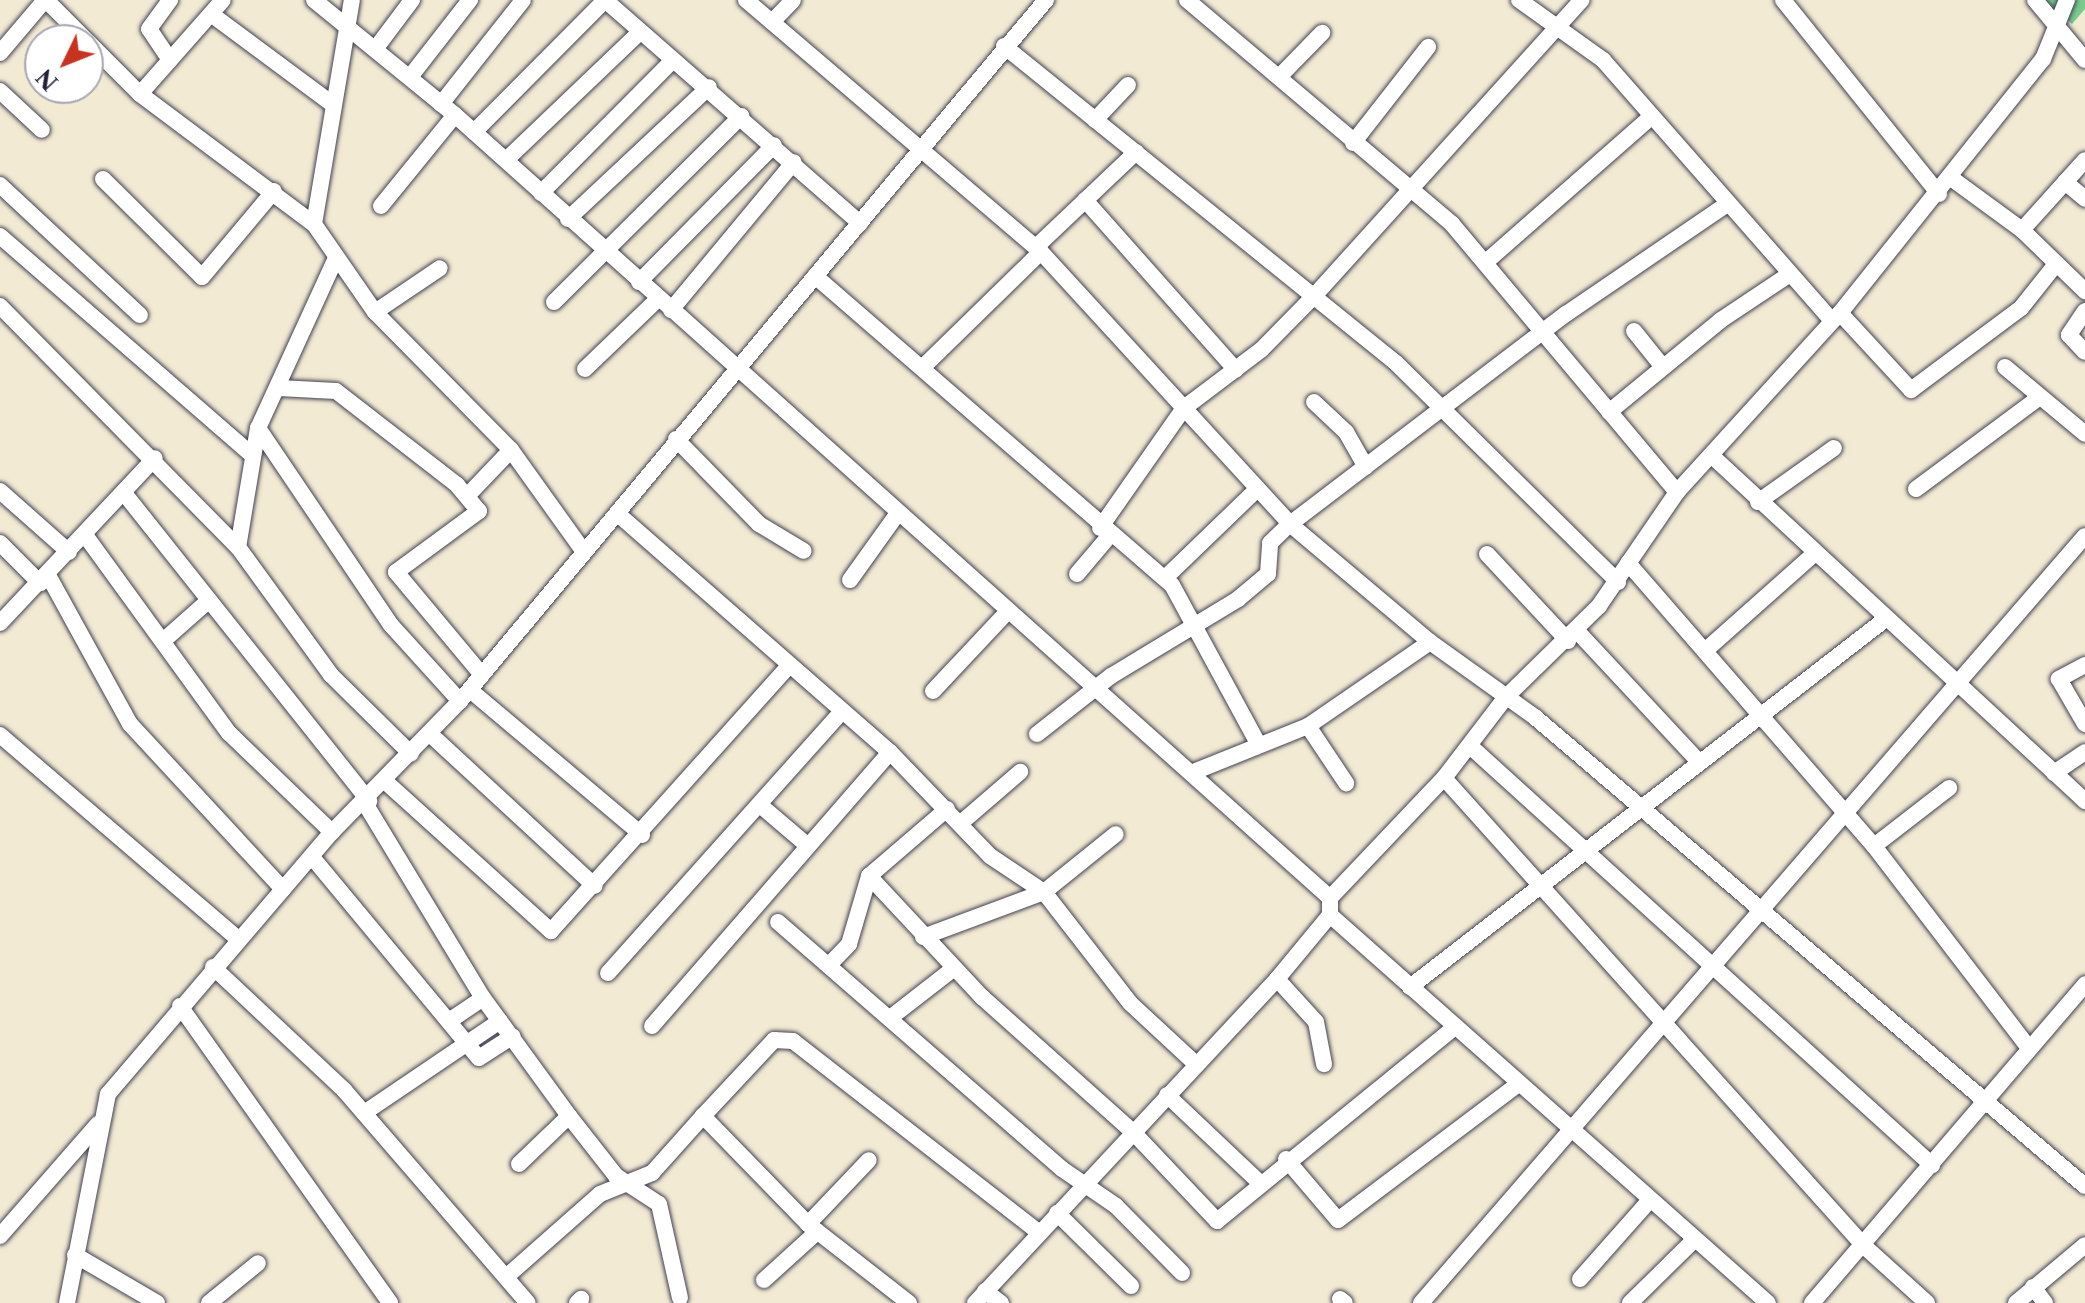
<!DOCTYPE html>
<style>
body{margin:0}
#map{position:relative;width:2085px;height:1303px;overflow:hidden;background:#f2ead3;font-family:"Libre Caslon Text",serif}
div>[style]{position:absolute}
.green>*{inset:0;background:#78cb8d}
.roads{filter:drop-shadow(0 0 2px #414052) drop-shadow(0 0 2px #414052)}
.minor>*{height:16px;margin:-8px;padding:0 8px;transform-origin:8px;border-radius:8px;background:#fff}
span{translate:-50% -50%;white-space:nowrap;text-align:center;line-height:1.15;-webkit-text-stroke:7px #fff;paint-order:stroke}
.north{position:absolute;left:24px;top:24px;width:80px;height:80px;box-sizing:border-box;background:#fff;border:2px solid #a7a7b1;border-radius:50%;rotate:227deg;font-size:22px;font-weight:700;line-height:32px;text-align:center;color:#22223b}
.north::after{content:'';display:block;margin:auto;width:28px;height:36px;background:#c8321e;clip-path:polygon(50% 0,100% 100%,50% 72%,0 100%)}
</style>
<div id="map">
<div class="green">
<div style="clip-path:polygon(2045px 0,2085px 0,2085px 9px,2072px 24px)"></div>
</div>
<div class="roads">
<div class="minor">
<div style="left:46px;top:0;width:57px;rotate:45deg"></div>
<div style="left:314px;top:0;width:182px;rotate:39.2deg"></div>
<div style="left:455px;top:115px;width:1174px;rotate:41.82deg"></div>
<div style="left:605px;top:0;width:339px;rotate:41.2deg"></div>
<div style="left:746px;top:0;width:388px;rotate:40.5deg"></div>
<div style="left:1041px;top:252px;width:369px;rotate:47.5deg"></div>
<div style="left:1290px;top:524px;width:183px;rotate:40.1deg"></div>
<div style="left:1430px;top:642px;width:130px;rotate:35.6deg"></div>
<div style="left:1536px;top:718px;width:721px;rotate:40.45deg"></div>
<div style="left:1187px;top:0;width:347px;rotate:40.2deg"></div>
<div style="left:1452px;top:224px;width:350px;rotate:50deg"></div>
<div style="left:1519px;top:0;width:103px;rotate:35.5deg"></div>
<div style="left:1603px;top:60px;width:347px;rotate:48.7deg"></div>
<div style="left:1783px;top:0;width:249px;rotate:51.2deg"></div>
<div style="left:2035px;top:0;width:78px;rotate:50.2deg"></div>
<div style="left:211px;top:14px;width:151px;rotate:36.6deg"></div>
<div style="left:772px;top:22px;width:30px;rotate:-46deg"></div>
<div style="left:88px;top:42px;width:74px;rotate:45deg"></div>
<div style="left:140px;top:94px;width:217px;rotate:36.8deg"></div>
<div style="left:314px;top:224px;width:107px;rotate:55.3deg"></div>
<div style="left:375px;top:312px;width:194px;rotate:45.4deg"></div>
<div style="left:511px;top:450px;width:125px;rotate:54.4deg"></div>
<div style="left:1004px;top:46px;width:504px;rotate:38.96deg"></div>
<div style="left:1396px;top:363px;width:312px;rotate:44.6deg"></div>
<div style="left:376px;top:48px;width:60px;rotate:-53.1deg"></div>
<div style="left:0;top:53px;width:70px;rotate:-49.7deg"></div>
<div style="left:170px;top:60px;width:37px;rotate:-124deg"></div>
<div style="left:149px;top:29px;width:36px;rotate:-54deg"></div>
<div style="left:410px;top:77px;width:98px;rotate:-52.1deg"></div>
<div style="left:1279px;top:77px;width:62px;rotate:-45.7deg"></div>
<div style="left:0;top:91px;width:57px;rotate:42.9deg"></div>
<div style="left:140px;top:94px;width:125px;rotate:-48.6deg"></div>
<div style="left:441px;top:104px;width:132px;rotate:-51.7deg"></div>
<div style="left:1095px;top:120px;width:48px;rotate:-46.7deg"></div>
<div style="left:474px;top:132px;width:186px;rotate:-45.2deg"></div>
<div style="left:1353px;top:143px;width:122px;rotate:-52deg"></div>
<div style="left:506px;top:160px;width:185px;rotate:-43.7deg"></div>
<div style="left:1951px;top:178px;width:88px;rotate:36.2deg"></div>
<div style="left:2022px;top:230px;width:88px;rotate:44.1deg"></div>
<div style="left:103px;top:179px;width:139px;rotate:44.7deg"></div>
<div style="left:202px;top:277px;width:112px;rotate:-50.1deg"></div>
<div style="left:2065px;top:182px;width:26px;rotate:40deg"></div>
<div style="left:0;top:185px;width:191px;rotate:42.9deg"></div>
<div style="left:541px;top:193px;width:187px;rotate:-45.2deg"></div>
<div style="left:1085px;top:200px;width:227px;rotate:48.4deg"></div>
<div style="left:381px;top:206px;width:117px;rotate:-50.9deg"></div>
<div style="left:568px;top:219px;width:193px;rotate:-43.1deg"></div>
<div style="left:314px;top:224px;width:227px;rotate:-80.4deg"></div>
<div style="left:2022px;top:230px;width:94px;rotate:-48deg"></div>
<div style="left:0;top:236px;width:332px;rotate:41deg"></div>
<div style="left:1036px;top:247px;width:138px;rotate:-43.5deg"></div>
<div style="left:335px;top:260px;width:185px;rotate:114.6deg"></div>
<div style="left:258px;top:428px;width:121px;rotate:99.5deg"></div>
<div style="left:238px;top:547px;width:158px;rotate:54deg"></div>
<div style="left:331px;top:675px;width:112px;rotate:44.6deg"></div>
<div style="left:1487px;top:261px;width:218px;rotate:-41.3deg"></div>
<div style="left:815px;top:276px;width:472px;rotate:40.9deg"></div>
<div style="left:1172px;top:585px;width:182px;rotate:61.5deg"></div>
<div style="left:639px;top:282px;width:192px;rotate:-45.4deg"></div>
<div style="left:554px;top:302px;width:264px;rotate:-44.8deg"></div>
<div style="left:0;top:306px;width:339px;rotate:45.4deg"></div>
<div style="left:671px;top:310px;width:192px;rotate:-50.3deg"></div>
<div style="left:2085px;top:311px;width:29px;rotate:124deg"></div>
<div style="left:2069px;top:335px;width:23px;rotate:47deg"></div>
<div style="left:375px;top:312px;width:78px;rotate:-34.1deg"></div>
<div style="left:1840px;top:313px;width:105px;rotate:47.3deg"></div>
<div style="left:1911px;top:390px;width:137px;rotate:-36.7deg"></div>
<div style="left:2021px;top:308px;width:56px;rotate:-51.5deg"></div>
<div style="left:1634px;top:331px;width:45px;rotate:51.3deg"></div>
<div style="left:2005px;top:367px;width:104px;rotate:39.9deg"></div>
<div style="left:922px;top:368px;width:166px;rotate:-44.3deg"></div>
<div style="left:585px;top:369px;width:101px;rotate:-43.8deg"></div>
<div style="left:279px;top:388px;width:57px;rotate:3deg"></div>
<div style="left:336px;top:391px;width:153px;rotate:37.8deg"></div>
<div style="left:457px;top:485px;width:34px;rotate:50deg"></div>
<div style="left:479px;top:511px;width:103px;rotate:143.7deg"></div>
<div style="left:396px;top:572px;width:134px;rotate:50.1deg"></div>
<div style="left:1314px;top:402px;width:44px;rotate:43.2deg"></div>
<div style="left:1346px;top:432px;width:40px;rotate:60.3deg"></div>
<div style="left:1609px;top:412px;width:145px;rotate:-39.4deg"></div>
<div style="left:1721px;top:320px;width:83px;rotate:-33.7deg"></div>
<div style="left:258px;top:428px;width:238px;rotate:56deg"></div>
<div style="left:391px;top:625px;width:103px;rotate:47.8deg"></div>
<div style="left:676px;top:439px;width:119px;rotate:45.7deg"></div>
<div style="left:759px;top:524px;width:52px;rotate:31deg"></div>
<div style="left:1711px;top:455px;width:510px;rotate:42.77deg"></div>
<div style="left:1916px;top:489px;width:154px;rotate:-36.6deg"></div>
<div style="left:0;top:491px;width:92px;rotate:41.5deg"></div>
<div style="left:124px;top:493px;width:394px;rotate:51.5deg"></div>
<div style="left:468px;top:495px;width:62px;rotate:-46.3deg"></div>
<div style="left:1758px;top:502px;width:93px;rotate:-35.4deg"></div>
<div style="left:619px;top:515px;width:360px;rotate:41.2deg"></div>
<div style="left:890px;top:752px;width:144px;rotate:46.1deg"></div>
<div style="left:990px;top:856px;width:65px;rotate:33.7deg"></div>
<div style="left:1044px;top:892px;width:140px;rotate:52.2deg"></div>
<div style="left:1130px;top:1003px;width:91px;rotate:42.8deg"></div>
<div style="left:1100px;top:528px;width:146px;rotate:-55deg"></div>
<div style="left:1184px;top:408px;width:96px;rotate:-37deg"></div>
<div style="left:1261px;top:350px;width:78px;rotate:-45.5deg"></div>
<div style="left:1316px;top:294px;width:396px;rotate:-47.9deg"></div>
<div style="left:85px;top:535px;width:245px;rotate:54deg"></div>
<div style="left:229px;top:733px;width:143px;rotate:43.9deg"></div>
<div style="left:0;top:543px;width:57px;rotate:45deg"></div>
<div style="left:1487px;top:554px;width:119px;rotate:47deg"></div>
<div style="left:1628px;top:563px;width:375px;rotate:49deg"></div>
<div style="left:1874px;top:846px;width:255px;rotate:52.5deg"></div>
<div style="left:1077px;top:574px;width:51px;rotate:-49.8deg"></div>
<div style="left:48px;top:575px;width:170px;rotate:61.2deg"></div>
<div style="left:130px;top:724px;width:225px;rotate:47.2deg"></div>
<div style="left:1165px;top:578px;width:125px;rotate:-44deg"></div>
<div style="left:850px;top:580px;width:82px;rotate:-54.4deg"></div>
<div style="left:0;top:623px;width:226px;rotate:-46.8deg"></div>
<div style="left:1577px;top:631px;width:180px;rotate:47deg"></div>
<div style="left:163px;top:641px;width:60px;rotate:-41.6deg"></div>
<div style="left:1707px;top:649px;width:143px;rotate:-41.6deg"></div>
<div style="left:2085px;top:665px;width:30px;rotate:152deg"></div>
<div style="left:2059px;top:679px;width:52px;rotate:60deg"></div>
<div style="left:470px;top:690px;width:225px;rotate:40.1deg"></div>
<div style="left:933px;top:691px;width:110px;rotate:-46.8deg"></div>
<div style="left:1308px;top:726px;width:69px;rotate:56.3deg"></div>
<div style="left:430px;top:734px;width:224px;rotate:42.7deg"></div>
<div style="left:1037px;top:734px;width:94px;rotate:-38.1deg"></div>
<div style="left:1111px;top:676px;width:149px;rotate:-31.2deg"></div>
<div style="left:1238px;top:599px;width:39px;rotate:-40deg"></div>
<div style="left:1268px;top:574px;width:31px;rotate:-86deg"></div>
<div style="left:1270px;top:543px;width:28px;rotate:-44deg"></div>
<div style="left:1290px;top:524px;width:347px;rotate:-37.3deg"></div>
<div style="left:1566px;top:314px;width:195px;rotate:-34.3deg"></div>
<div style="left:0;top:735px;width:313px;rotate:40.6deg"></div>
<div style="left:1470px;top:746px;width:624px;rotate:42.21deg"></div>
<div style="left:1196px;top:771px;width:121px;rotate:-21.9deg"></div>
<div style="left:1308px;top:726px;width:148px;rotate:-34.5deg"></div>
<div style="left:2054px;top:773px;width:37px;rotate:-34deg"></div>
<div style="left:1444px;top:778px;width:629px;rotate:48.09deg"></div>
<div style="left:1864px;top:1246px;width:85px;rotate:42.1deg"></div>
<div style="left:387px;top:783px;width:221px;rotate:42.1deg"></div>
<div style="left:551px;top:931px;width:356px;rotate:-48.1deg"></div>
<div style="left:366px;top:805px;width:226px;rotate:58.8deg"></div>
<div style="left:483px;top:998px;width:146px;rotate:53.9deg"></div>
<div style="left:569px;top:1116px;width:76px;rotate:51.9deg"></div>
<div style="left:616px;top:1176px;width:51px;rotate:33.1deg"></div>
<div style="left:659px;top:1204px;width:96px;rotate:77.4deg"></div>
<div style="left:760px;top:805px;width:63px;rotate:40.5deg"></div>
<div style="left:947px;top:809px;width:103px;rotate:139.3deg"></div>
<div style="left:869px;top:876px;width:166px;rotate:47deg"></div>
<div style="left:982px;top:997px;width:201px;rotate:41.8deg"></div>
<div style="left:1132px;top:1131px;width:124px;rotate:46.6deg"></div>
<div style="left:1217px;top:1221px;width:308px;rotate:-39.2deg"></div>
<div style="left:962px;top:822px;width:77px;rotate:-40.8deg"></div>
<div style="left:1874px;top:846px;width:95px;rotate:-37.7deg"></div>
<div style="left:312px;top:857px;width:261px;rotate:50.3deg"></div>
<div style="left:479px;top:1058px;width:40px;rotate:-32.9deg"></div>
<div style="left:1330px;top:915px;width:585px;rotate:41.54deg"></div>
<div style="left:778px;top:922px;width:376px;rotate:41deg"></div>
<div style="left:1062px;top:1169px;width:65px;rotate:34.4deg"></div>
<div style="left:1116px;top:1206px;width:94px;rotate:45.4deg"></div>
<div style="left:923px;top:937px;width:129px;rotate:-20.4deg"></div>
<div style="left:1044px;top:892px;width:92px;rotate:-38.9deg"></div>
<div style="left:829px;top:965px;width:29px;rotate:-46deg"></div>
<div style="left:849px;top:944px;width:71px;rotate:-73.6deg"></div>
<div style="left:213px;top:967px;width:180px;rotate:43.2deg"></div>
<div style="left:344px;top:1090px;width:281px;rotate:49.2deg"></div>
<div style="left:608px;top:973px;width:351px;rotate:-48.2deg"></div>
<div style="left:1277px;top:979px;width:58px;rotate:47.8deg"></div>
<div style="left:1316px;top:1022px;width:43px;rotate:79.2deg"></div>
<div style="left:1410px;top:987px;width:598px;rotate:-37.73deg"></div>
<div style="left:180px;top:1006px;width:364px;rotate:54.7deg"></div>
<div style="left:890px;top:1018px;width:80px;rotate:-37.9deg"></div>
<div style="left:452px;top:1019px;width:37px;rotate:-34deg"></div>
<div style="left:652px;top:1026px;width:363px;rotate:-49deg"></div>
<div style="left:1167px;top:1095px;width:128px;rotate:43.4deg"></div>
<div style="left:364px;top:1113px;width:164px;rotate:-34.1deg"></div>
<div style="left:1286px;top:1159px;width:80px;rotate:49.6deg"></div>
<div style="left:1338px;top:1220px;width:224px;rotate:-37deg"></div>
<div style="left:519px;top:1164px;width:69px;rotate:-43.8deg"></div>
<div style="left:1057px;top:1213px;width:104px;rotate:44.6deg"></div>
<div style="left:808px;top:1224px;width:88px;rotate:-46.4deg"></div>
<div style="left:0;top:1236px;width:149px;rotate:-48.8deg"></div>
<div style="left:75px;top:1255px;width:95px;rotate:30.3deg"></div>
<div style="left:506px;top:1277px;width:125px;rotate:-41.4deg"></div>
<div style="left:600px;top:1194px;width:56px;rotate:-22deg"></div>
<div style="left:652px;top:1173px;width:76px;rotate:-48.2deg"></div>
<div style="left:1580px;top:1279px;width:104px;rotate:-48.5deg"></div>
<div style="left:764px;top:1280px;width:72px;rotate:-42.2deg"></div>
<div style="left:2033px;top:1287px;width:20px;rotate:53deg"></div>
<div style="left:985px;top:1291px;width:20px;rotate:37deg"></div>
<div style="left:1340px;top:1299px;width:6px;rotate:39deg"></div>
<div style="left:67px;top:1303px;width:213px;rotate:-78.9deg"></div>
<div style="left:108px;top:1094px;width:345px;rotate:-49.5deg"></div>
<div style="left:332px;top:832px;width:183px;rotate:-45.7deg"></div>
<div style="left:460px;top:701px;width:914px;rotate:-50.11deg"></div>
<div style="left:209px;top:1303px;width:63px;rotate:-39.2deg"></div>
<div style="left:577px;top:1303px;width:6px;rotate:-45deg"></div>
<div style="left:909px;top:1303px;width:128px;rotate:-142deg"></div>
<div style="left:808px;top:1224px;width:151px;rotate:-134.2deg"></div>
<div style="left:703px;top:1116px;width:104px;rotate:-46.9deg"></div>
<div style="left:774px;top:1040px;width:19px;rotate:3deg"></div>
<div style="left:793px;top:1041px;width:311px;rotate:37.9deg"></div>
<div style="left:975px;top:1303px;width:443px;rotate:-47deg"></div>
<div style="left:1277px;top:979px;width:83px;rotate:-50.4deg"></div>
<div style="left:1330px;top:915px;width:17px;rotate:-90deg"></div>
<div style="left:1330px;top:898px;width:166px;rotate:-46.5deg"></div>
<div style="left:1444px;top:778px;width:102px;rotate:-52.6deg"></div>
<div style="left:1506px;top:697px;width:130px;rotate:-44.4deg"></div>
<div style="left:1599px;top:606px;width:138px;rotate:-55.6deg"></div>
<div style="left:1677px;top:492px;width:242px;rotate:-47.7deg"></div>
<div style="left:1840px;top:313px;width:325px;rotate:-51.4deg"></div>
<div style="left:2043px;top:59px;width:64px;rotate:-67.9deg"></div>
<div style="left:1421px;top:1303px;width:1014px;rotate:-49.12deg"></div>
<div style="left:1630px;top:1303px;width:88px;rotate:-44.5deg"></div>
<div style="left:1812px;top:1303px;width:420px;rotate:-49.4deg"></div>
<div style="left:2016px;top:1303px;width:90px;rotate:-40deg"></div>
</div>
</div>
<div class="north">N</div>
</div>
